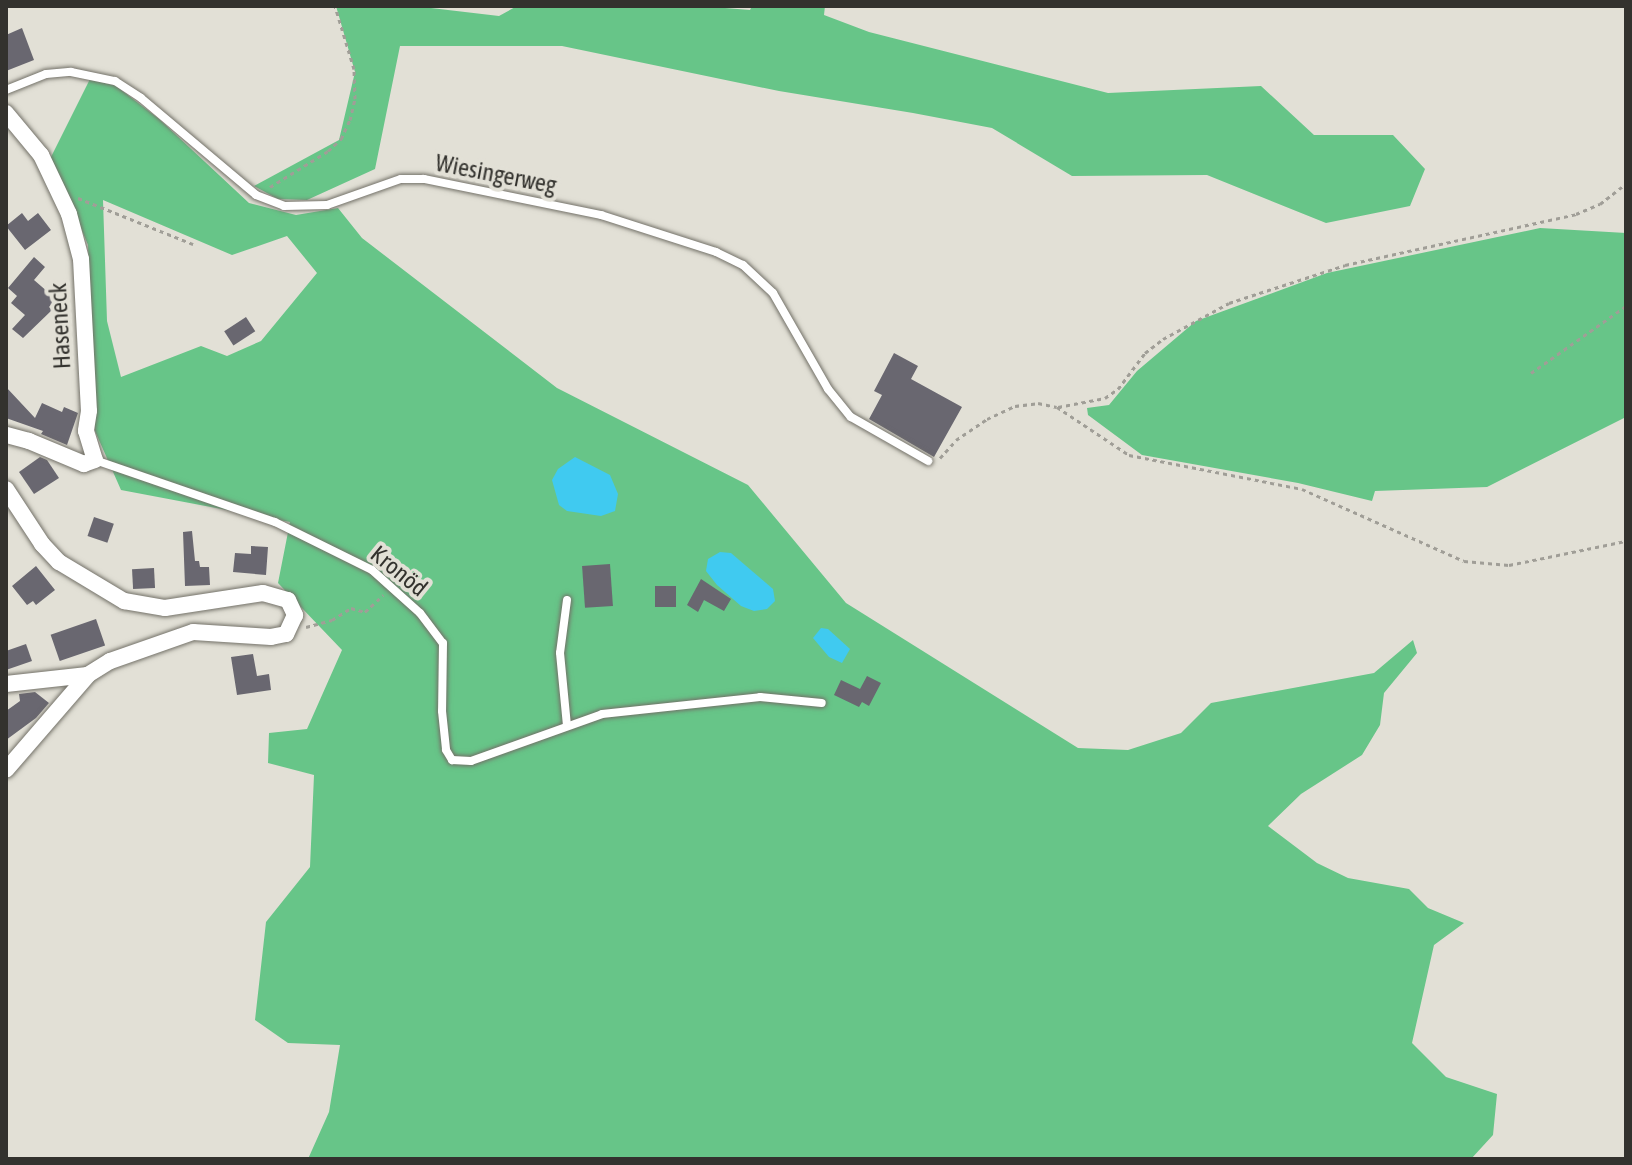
<!DOCTYPE html>
<meta charset="utf-8">
<style>
body{margin:0}
#map{position:relative;width:1632px;height:1165px;overflow:hidden;background:#e2e0d6;font-family:"Asap Condensed",sans-serif}
div>[style]{position:absolute}
.forest>*{inset:0;background:#67c588}
.water>*{inset:0;background:#40caf0}
.building>*{inset:0;background:#696770;transform-origin:0 0}
.path>*{height:3px;margin-top:-1.5px;transform-origin:0;background:repeating-linear-gradient(90deg,#a09e97 0 4px,transparent 0 8px)}
.roads{filter:drop-shadow(0 0 2px #737168) drop-shadow(0 0 2px #737168)}
.service>*{height:8px;margin:-4px;padding:0 4px;transform-origin:4px;border-radius:4px;background:#fff}
.minor>*{height:16px;margin:-8px;padding:0 8px;transform-origin:8px;border-radius:8px;background:#fff}
span{translate:-50% -50%;white-space:nowrap;text-align:center;line-height:1.15;-webkit-text-stroke:8px #e2e0d6;paint-order:stroke}
.street-label{font-size:24px;color:#33322e}
.frame{position:absolute;inset:0;border:8px solid #33322e;pointer-events:none}
</style>
<div id="map">
<div class="forest">
<div style="clip-path:polygon(336px 6px,414px 6px,499px 16px,517px 6px,700px 6px,750px 10px,752px 6px,825px 6px,824px 15px,869px 32px,1108px 93px,1261px 86px,1314px 135px,1393px 135px,1425px 169px,1410px 206px,1326px 223px,1207px 175px,1072px 176px,992px 128px,913px 113px,779px 91px,562px 46px,400px 46px,375px 169px,307px 200px,278px 199px,254px 186px,339px 140px,355px 72px)"></div>
<div style="clip-path:polygon(evenodd,90px 79px,116px 86px,159px 119px,249px 203px,296px 215px,338px 208px,362px 238px,557px 388px,748px 485px,846px 603px,1078px 748px,1128px 750px,1181px 733px,1211px 703px,1374px 673px,1413px 640px,1417px 653px,1384px 693px,1380px 725px,1362px 755px,1301px 794px,1268px 826px,1317px 863px,1348px 878px,1409px 889px,1428px 908px,1464px 923px,1434px 945px,1412px 1043px,1446px 1077px,1497px 1094px,1493px 1135px,1471px 1159px,308px 1159px,329px 1112px,340px 1045px,288px 1043px,255px 1020px,266px 922px,310px 867px,314px 775px,268px 763px,269px 733px,307px 729px,342px 650px,278px 583px,290px 522px,121px 490px,95px 431px,88px 245px,63px 185px,49px 161px,90px 79px,103px 200px,232px 255px,287px 236px,317px 273px,261px 341px,227px 356px,201px 346px,121px 377px,107px 321px,103px 200px)"></div>
<div style="clip-path:polygon(1540px 228px,1626px 233px,1626px 417px,1487px 487px,1375px 491px,1372px 501px,1298px 483px,1142px 455px,1088px 415px,1087px 408px,1109px 405px,1137px 371px,1196px 321px,1327px 273px)"></div>
</div>
<div class="water">
<div style="clip-path:polygon(575px 457px,610px 475px,618px 494px,615px 511px,601px 516px,567px 511px,559px 505px,552px 480px,558px 469px)"></div>
<div style="clip-path:polygon(720px 552px,731px 553px,773px 589px,775px 601px,767px 609px,754px 611px,741px 606px,717px 585px,706px 571px,708px 559px)"></div>
<div style="clip-path:polygon(821px 628px,828px 629px,850px 649px,842px 663px,829px 657px,813px 638px)"></div>
</div>
<div class="building">
<div style="clip-path:polygon(22px 28px,34px 60px,6px 71px,6px 35px)"></div>
<div style="clip-path:polygon(22px 213px,28px 221px,38px 213px,51px 230px,25px 250px,6px 226px)"></div>
<div style="clip-path:polygon(34px 257px,45px 267px,34px 280px,56px 299px,49px 307px,52px 310px,23px 338px,12px 329px,25px 315px,11px 303px,17px 296px,8px 288px)"></div>
<div style="left:246px;top:317px;width:17px;height:26px;rotate:57deg"></div>
<div style="clip-path:polygon(894px 353px,918px 366px,911px 379px,962px 407px,934px 457px,869px 419px,882px 395px,874px 391px)"></div>
<div style="clip-path:polygon(6px 387px,35px 418px,42px 403px,62px 412px,64px 407px,78px 413px,67px 445px,41px 434px,43px 431px,6px 418px)"></div>
<div style="clip-path:polygon(40px 457px,47px 460px,59px 478px,34px 494px,19px 472px)"></div>
<div style="left:94px;top:517px;width:21px;height:20px;rotate:19deg"></div>
<div style="clip-path:polygon(192px 531px,195px 561px,199px 561px,200px 567px,209px 567px,210px 585px,185px 586px,183px 532px)"></div>
<div style="clip-path:polygon(251px 546px,268px 547px,266px 575px,233px 572px,235px 553px,251px 554px)"></div>
<div style="left:610px;top:564px;width:42px;height:28px;rotate:86deg"></div>
<div style="clip-path:polygon(36px 566px,55px 590px,36px 605px,33px 601px,27px 605px,12px 586px)"></div>
<div style="left:154px;top:568px;width:20px;height:22px;rotate:87deg"></div>
<div style="clip-path:polygon(701px 579px,731px 599px,724px 611px,704px 600px,698px 612px,687px 605px)"></div>
<div style="left:655px;top:586px;width:21px;height:21px"></div>
<div style="left:96px;top:619px;width:28px;height:48px;rotate:71deg"></div>
<div style="clip-path:polygon(26px 644px,32px 661px,6px 670px,6px 651px)"></div>
<div style="clip-path:polygon(253px 654px,257px 676px,269px 674px,271px 690px,237px 695px,231px 657px)"></div>
<div style="clip-path:polygon(867px 676px,881px 683px,869px 706px,862px 702px,859px 707px,834px 695px,841px 680px,860px 689px)"></div>
<div style="clip-path:polygon(35px 692px,49px 703px,36px 718px,6px 740px,6px 711px,20px 701px,19px 694px)"></div>
</div>
<div class="path">
<div style="left:270px;top:187px;width:68px;rotate:-31.8deg"></div>
<div style="left:328px;top:151px;width:18px;rotate:-43deg"></div>
<div style="left:341px;top:139px;width:21px;rotate:-65deg"></div>
<div style="left:350px;top:120px;width:22px;rotate:-77deg"></div>
<div style="left:355px;top:99px;width:30px;rotate:-92deg"></div>
<div style="left:354px;top:69px;width:66px;rotate:-106.8deg"></div>
<div style="left:78px;top:198px;width:124px;rotate:21.8deg"></div>
<div style="left:1531px;top:373px;width:116px;rotate:-35.2deg"></div>
<div style="left:1058px;top:407px;width:48px;rotate:-10.8deg"></div>
<div style="left:1105px;top:398px;width:16px;rotate:-35deg"></div>
<div style="left:1118px;top:389px;width:45px;rotate:-53.1deg"></div>
<div style="left:1145px;top:353px;width:23px;rotate:-38deg"></div>
<div style="left:1163px;top:339px;width:75px;rotate:-28.6deg"></div>
<div style="left:1229px;top:303px;width:122px;rotate:-18.1deg"></div>
<div style="left:1345px;top:265px;width:237px;rotate:-12.4deg"></div>
<div style="left:1576px;top:214px;width:26px;rotate:-23deg"></div>
<div style="left:1600px;top:204px;width:33px;rotate:-38deg"></div>
<div style="left:940px;top:458px;width:24px;rotate:-48deg"></div>
<div style="left:956px;top:440px;width:37px;rotate:-34deg"></div>
<div style="left:987px;top:419px;width:31px;rotate:-25deg"></div>
<div style="left:1015px;top:406px;width:23px;rotate:-7deg"></div>
<div style="left:1038px;top:403px;width:19px;rotate:12deg"></div>
<div style="left:1057px;top:407px;width:87px;rotate:33.7deg"></div>
<div style="left:1129px;top:455px;width:176px;rotate:11.1deg"></div>
<div style="left:1302px;top:489px;width:177px;rotate:24deg"></div>
<div style="left:1464px;top:561px;width:45px;rotate:5.1deg"></div>
<div style="left:1509px;top:565px;width:119px;rotate:-11.6deg"></div>
<div style="left:306px;top:627px;width:27px;rotate:-15deg"></div>
<div style="left:332px;top:620px;width:22px;rotate:-32deg"></div>
<div style="left:351px;top:608px;width:15px;rotate:16deg"></div>
<div style="left:365px;top:612px;width:25px;rotate:-43deg"></div>
</div>
<div class="roads">
<div class="service">
<div style="left:6px;top:90px;width:43px;rotate:-21.8deg"></div>
<div style="left:46px;top:74px;width:25px;rotate:-5deg"></div>
<div style="left:71px;top:72px;width:45px;rotate:11.6deg"></div>
<div style="left:115px;top:81px;width:31px;rotate:33deg"></div>
<div style="left:141px;top:98px;width:150px;rotate:40.1deg"></div>
<div style="left:256px;top:195px;width:30px;rotate:21deg"></div>
<div style="left:284px;top:206px;width:43px;rotate:-1.3deg"></div>
<div style="left:327px;top:205px;width:78px;rotate:-19.4deg"></div>
<div style="left:401px;top:179px;width:23px"></div>
<div style="left:424px;top:179px;width:181px;rotate:11.5deg"></div>
<div style="left:601px;top:215px;width:121px;rotate:17.8deg"></div>
<div style="left:716px;top:252px;width:30px;rotate:26deg"></div>
<div style="left:743px;top:265px;width:41px;rotate:43deg"></div>
<div style="left:773px;top:293px;width:111px;rotate:60.2deg"></div>
<div style="left:828px;top:389px;width:36px;rotate:51deg"></div>
<div style="left:851px;top:417px;width:89px;rotate:29.7deg"></div>
<div style="left:95px;top:460px;width:190px;rotate:19deg"></div>
<div style="left:275px;top:522px;width:108px;rotate:26.3deg"></div>
<div style="left:372px;top:570px;width:64px;rotate:41.9deg"></div>
<div style="left:420px;top:613px;width:38px;rotate:53deg"></div>
<div style="left:443px;top:643px;width:68px;rotate:90.8deg"></div>
<div style="left:442px;top:711px;width:39px;rotate:84deg"></div>
<div style="left:446px;top:750px;width:12px;rotate:59deg"></div>
<div style="left:452px;top:760px;width:19px;rotate:3deg"></div>
<div style="left:471px;top:761px;width:139px;rotate:-19.7deg"></div>
<div style="left:602px;top:714px;width:159px;rotate:-6.1deg"></div>
<div style="left:760px;top:697px;width:62px;rotate:5.5deg"></div>
<div style="left:567px;top:600px;width:53px;rotate:97.5deg"></div>
<div style="left:560px;top:653px;width:73px;rotate:84.5deg"></div>
</div>
<div class="minor">
<div style="left:6px;top:113px;width:55px;rotate:50.2deg"></div>
<div style="left:41px;top:155px;width:65px;rotate:64.6deg"></div>
<div style="left:69px;top:214px;width:47px;rotate:75.1deg"></div>
<div style="left:81px;top:259px;width:152px;rotate:87deg"></div>
<div style="left:89px;top:411px;width:20px;rotate:99deg"></div>
<div style="left:86px;top:431px;width:30px;rotate:73deg"></div>
<div style="left:95px;top:460px;width:12px;rotate:160deg"></div>
<div style="left:84px;top:464px;width:60px;rotate:-157.3deg"></div>
<div style="left:29px;top:441px;width:24px;rotate:-165deg"></div>
<div style="left:6px;top:489px;width:66px;rotate:56.8deg"></div>
<div style="left:42px;top:544px;width:25px;rotate:47deg"></div>
<div style="left:59px;top:562px;width:76px;rotate:31deg"></div>
<div style="left:124px;top:601px;width:42px;rotate:9.7deg"></div>
<div style="left:165px;top:608px;width:99px;rotate:-8.7deg"></div>
<div style="left:263px;top:593px;width:26px;rotate:16deg"></div>
<div style="left:288px;top:600px;width:17px;rotate:65deg"></div>
<div style="left:295px;top:615px;width:21px;rotate:115deg"></div>
<div style="left:286px;top:634px;width:15px;rotate:169deg"></div>
<div style="left:271px;top:637px;width:78px;rotate:-176.3deg"></div>
<div style="left:193px;top:632px;width:88px;rotate:160.7deg"></div>
<div style="left:110px;top:661px;width:26px;rotate:148deg"></div>
<div style="left:88px;top:675px;width:125px;rotate:130.8deg"></div>
<div style="left:6px;top:684px;width:82px;rotate:-6.3deg"></div>
</div>
</div>
<div class="street-label">
<span style="left:496px;top:174px;rotate:11deg">Wiesingerweg</span>
<span style="left:60px;top:326px;rotate:-93deg">Haseneck</span>
<span style="left:399px;top:571px;rotate:39deg">Kronöd</span>
</div>
<div class="frame"></div>
</div>
